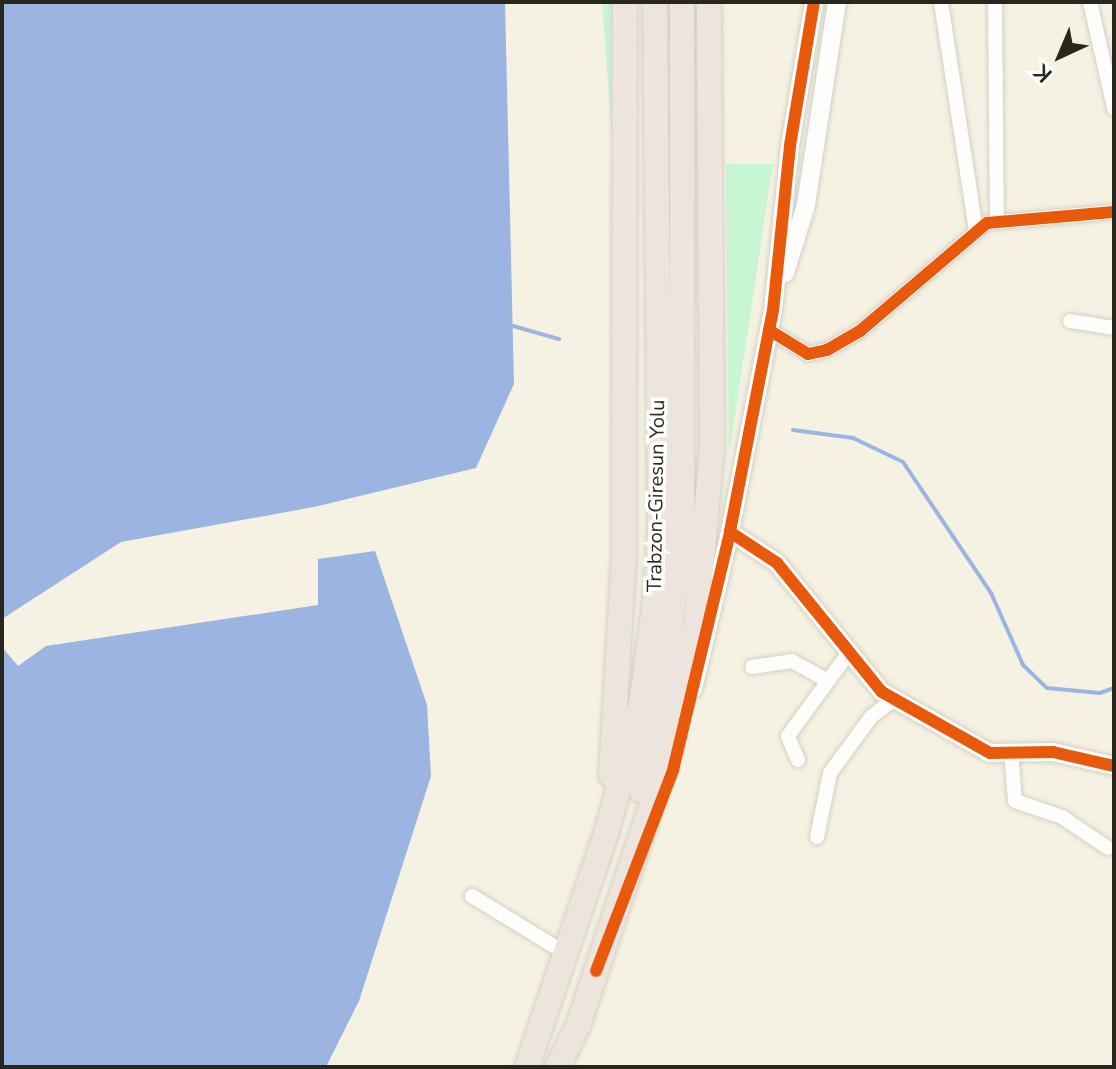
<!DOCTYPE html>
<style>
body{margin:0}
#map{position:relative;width:1116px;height:1069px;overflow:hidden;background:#f5f2e3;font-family:"Nunito Sans",sans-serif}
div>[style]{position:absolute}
.green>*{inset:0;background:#c8f5d2}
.water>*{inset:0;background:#9bb4e2}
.stream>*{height:4px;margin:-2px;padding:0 2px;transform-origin:2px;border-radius:2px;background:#9bb4e2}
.roads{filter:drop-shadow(0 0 2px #d3d0c5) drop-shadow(0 0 2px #d3d0c5)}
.minor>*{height:14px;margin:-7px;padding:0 7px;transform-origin:7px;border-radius:7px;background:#fefdfb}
.tertiary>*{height:18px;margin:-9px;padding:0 9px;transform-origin:9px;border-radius:9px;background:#fefdfb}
.trunk>*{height:24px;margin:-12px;padding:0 12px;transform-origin:12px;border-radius:12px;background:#eee4de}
.cycleway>*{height:12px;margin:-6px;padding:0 6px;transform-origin:6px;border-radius:6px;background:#e8590c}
span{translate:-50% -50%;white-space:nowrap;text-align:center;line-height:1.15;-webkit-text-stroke:7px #fff;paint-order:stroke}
.street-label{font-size:20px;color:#29271d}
.frame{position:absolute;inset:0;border:4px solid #29271d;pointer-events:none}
.north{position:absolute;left:1020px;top:16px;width:80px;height:80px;-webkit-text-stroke:6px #fff;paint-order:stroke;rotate:224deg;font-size:22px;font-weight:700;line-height:32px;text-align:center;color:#29271d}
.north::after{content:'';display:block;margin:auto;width:28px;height:36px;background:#29271d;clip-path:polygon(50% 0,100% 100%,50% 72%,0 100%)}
</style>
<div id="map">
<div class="green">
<div style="clip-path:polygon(602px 2px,613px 2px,612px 135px)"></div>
<div style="clip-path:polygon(726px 164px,773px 164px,729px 455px)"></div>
</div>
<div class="water">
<div style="clip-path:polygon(2px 2px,505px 2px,514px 384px,476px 468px,314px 507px,121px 542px,2px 619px)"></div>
<div style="clip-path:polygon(375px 551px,427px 705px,431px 776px,359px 1001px,326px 1067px,2px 1067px,2px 647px,18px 666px,46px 646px,318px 605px,318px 559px)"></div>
</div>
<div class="stream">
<div style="left:513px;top:326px;width:48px;rotate:15.8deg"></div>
<div style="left:793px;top:430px;width:61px;rotate:7.6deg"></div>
<div style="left:853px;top:438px;width:55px;rotate:25.6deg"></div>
<div style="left:903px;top:462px;width:158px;rotate:56.1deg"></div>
<div style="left:991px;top:593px;width:79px;rotate:66deg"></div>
<div style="left:1023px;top:665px;width:33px;rotate:44deg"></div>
<div style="left:1047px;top:688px;width:53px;rotate:5.4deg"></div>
<div style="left:1100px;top:693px;width:15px;rotate:-20deg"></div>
</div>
<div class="roads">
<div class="minor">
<div style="left:941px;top:2px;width:231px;rotate:81.3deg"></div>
<div style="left:995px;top:2px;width:218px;rotate:89.5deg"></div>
<div style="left:1090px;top:2px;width:109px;rotate:77.2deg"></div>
<div style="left:1070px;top:321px;width:45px;rotate:9deg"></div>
<div style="left:769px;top:330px;width:46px;rotate:31.6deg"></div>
<div style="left:808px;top:354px;width:19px;rotate:-12deg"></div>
<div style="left:827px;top:350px;width:38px;rotate:-30deg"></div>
<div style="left:860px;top:331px;width:167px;rotate:-40.4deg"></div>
<div style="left:987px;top:223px;width:127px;rotate:-5deg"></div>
<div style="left:752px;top:667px;width:40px;rotate:-8.5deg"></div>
<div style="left:792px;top:661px;width:41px;rotate:29.1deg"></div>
<div style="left:1011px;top:752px;width:49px;rotate:85.3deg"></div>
<div style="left:1015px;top:801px;width:50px;rotate:18.8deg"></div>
<div style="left:1062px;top:817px;width:55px;rotate:34deg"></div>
<div style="left:798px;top:760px;width:26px;rotate:-113deg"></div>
<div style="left:788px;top:736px;width:105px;rotate:-53.9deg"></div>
<div style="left:817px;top:837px;width:65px;rotate:-78.5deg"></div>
<div style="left:830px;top:773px;width:69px;rotate:-53.8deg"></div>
<div style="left:871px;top:717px;width:29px;rotate:-38deg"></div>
<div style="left:472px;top:896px;width:109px;rotate:31.5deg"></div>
</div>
<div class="tertiary">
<div style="left:814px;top:2px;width:146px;rotate:99.5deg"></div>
<div style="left:790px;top:146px;width:165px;rotate:95.9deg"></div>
<div style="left:773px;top:310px;width:226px;rotate:101deg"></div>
<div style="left:730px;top:532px;width:56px;rotate:33.4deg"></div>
<div style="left:777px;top:563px;width:166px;rotate:50.9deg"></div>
<div style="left:882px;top:692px;width:124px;rotate:29.5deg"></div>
<div style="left:990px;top:753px;width:63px;rotate:-0.9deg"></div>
<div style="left:1053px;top:752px;width:63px;rotate:12.9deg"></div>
<div style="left:785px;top:273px;width:71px;rotate:-72.8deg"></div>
<div style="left:806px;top:205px;width:205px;rotate:-81.3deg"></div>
<div style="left:693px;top:689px;width:161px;rotate:-76.7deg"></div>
</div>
<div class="trunk">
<div style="left:611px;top:775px;width:217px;rotate:-86.6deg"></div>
<div style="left:624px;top:558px;width:556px;rotate:-89.9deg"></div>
<div style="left:641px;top:790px;width:88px;rotate:-76.1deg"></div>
<div style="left:662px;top:705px;width:180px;rotate:-83.6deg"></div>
<div style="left:682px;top:526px;width:524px;rotate:-90deg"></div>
<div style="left:527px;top:1067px;width:249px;rotate:-71.3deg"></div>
<div style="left:607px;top:831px;width:137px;rotate:-75.1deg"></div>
<div style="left:642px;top:699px;width:100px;rotate:-82.5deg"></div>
<div style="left:655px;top:600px;width:74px;rotate:-86.1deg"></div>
<div style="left:660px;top:526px;width:524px;rotate:-90.55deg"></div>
<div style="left:558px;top:1067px;width:49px;rotate:-64.5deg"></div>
<div style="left:579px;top:1023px;width:278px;rotate:-71.6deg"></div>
<div style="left:667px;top:759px;width:138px;rotate:-77.9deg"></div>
<div style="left:696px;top:624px;width:177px;rotate:-84.8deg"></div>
<div style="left:712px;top:448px;width:446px;rotate:-90.4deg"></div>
</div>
</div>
<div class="cycleway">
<div style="left:814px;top:2px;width:146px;rotate:99.5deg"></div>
<div style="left:790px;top:146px;width:165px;rotate:95.9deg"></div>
<div style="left:773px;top:310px;width:226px;rotate:101deg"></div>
<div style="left:730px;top:532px;width:56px;rotate:33.4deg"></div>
<div style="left:777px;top:563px;width:166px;rotate:50.9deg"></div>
<div style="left:882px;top:692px;width:124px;rotate:29.5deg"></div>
<div style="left:990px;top:753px;width:63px;rotate:-0.9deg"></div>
<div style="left:1053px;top:752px;width:63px;rotate:12.9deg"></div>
<div style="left:769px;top:330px;width:46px;rotate:31.6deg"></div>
<div style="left:808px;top:354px;width:19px;rotate:-12deg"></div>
<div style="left:827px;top:350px;width:38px;rotate:-30deg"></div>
<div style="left:860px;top:331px;width:167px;rotate:-40.4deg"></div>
<div style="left:987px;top:223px;width:127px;rotate:-5deg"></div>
<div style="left:596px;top:971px;width:215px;rotate:-69deg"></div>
<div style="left:673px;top:770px;width:245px;rotate:-76.5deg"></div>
</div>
<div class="street-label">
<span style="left:656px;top:496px;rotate:-89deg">Trabzon-Giresun Yolu</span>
</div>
<div class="frame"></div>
<div class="north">K</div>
</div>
